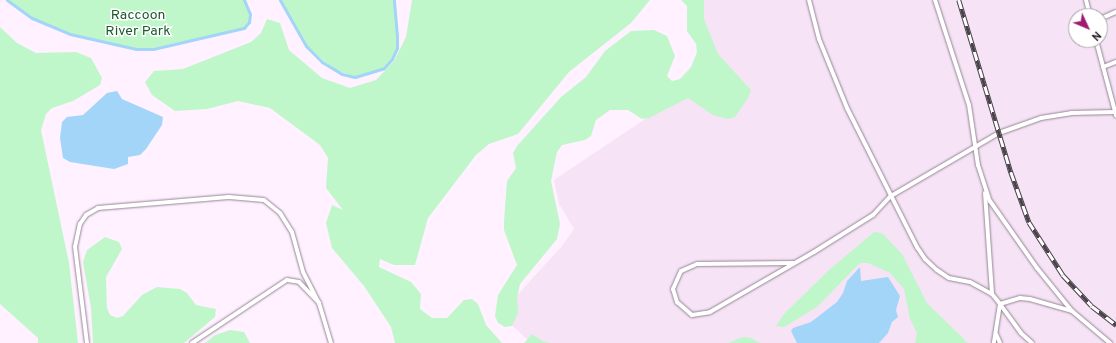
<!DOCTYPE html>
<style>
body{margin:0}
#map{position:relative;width:1116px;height:343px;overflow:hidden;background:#fff1ff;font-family:Overpass,sans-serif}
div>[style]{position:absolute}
.built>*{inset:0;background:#f6e3f6}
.green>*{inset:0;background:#c0f7ca}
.water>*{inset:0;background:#a3d5f9}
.stream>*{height:3px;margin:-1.5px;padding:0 1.5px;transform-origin:1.5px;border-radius:1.5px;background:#a3d5f9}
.roads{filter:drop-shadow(0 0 1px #948794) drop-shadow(0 0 1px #948794)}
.service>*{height:4px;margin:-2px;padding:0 2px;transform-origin:2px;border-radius:2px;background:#fff}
.rail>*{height:4.5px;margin-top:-2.25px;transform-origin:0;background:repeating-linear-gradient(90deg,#fff 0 9px,#494349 0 18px);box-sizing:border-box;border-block:1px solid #494349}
span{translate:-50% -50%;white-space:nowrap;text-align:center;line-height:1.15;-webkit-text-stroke:3px #fff;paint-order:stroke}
.park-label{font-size:14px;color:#1d572e}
.north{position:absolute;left:1068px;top:8px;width:40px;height:40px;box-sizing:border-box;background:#fff;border:1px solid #a7a5a7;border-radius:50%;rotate:134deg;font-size:11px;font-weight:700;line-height:16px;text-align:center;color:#231e23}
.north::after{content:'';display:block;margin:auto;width:14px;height:18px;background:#9e1d70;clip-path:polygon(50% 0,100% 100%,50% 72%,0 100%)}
</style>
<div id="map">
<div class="built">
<div style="clip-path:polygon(evenodd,697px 0,1116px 0,1116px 343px,531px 343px,500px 314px,562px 246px,574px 229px,559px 204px,554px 180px,702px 81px,697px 0,1076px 16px,1100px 16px,1100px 40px,1076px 40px,1076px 16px)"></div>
</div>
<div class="green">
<div style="clip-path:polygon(7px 0,244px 0,250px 14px,249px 22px,244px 28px,153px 48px,136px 49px,70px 34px,32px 18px)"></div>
<div style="clip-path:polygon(280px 0,394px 0,397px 36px,397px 48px,392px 59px,384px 68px,355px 77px,333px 69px,306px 46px)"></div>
<div style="clip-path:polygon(412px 0,650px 0,631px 23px,569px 72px,518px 134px,489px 144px,476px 155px,428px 218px,415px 265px,394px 265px,380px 259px,379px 267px,411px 282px,421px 294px,420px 309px,432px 318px,447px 318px,464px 300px,472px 299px,478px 304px,486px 325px,502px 343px,395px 343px,391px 327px,364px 286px,332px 248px,326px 223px,332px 205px,343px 210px,326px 188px,328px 158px,320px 145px,270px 108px,238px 101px,207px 109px,175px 111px,152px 95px,145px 82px,154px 71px,183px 69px,251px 42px,261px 33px,267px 19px,280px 23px,289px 50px,322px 78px,350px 88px,376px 80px,394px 61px,406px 37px)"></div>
<div style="clip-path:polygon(681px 0,704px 0,704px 19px,718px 54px,751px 90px,748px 98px,735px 117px,727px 119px,713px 115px,688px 98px,649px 118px,642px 119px,628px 110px,610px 110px,596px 120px,591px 136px,585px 140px,562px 145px,557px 152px,551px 181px,560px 224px,557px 239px,520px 284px,517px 298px,518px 313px,512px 326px,505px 327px,498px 323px,495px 316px,498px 295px,517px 265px,504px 230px,504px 221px,507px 181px,516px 168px,513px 153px,517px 146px,561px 97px,586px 77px,605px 51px,631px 31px,654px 30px,667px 36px,675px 56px,667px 76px,672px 81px,680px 79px,691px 67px,697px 52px,696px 44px,687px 31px,687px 6px)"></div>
<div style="clip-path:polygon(0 27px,17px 43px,36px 53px,76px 52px,91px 58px,102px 78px,100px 85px,73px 101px,52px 108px,46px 114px,41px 130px,69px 263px,78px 343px,38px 343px,38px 338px,0 304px)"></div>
<div style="clip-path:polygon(874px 232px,882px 233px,902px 254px,927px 303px,968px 343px,915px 343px,917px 333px,910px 319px,904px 289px,890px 273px,868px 263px,860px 263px,817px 307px,784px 327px,776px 326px,784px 314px,829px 270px)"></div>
<div style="clip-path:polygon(105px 237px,119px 242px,122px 249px,106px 277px,107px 308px,110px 315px,117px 318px,123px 316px,142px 295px,157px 287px,180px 289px,187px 293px,196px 305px,216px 309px,215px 317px,184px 343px,93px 343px,91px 308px,83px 262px,87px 250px)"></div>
<div style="clip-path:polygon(230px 330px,244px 332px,250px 343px,205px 343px,215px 335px)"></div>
<div style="clip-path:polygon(532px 334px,544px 342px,551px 343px,524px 343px)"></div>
<div style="clip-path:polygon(743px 337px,751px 338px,760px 343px,728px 343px)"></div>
</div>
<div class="water">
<div style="clip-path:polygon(117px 91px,122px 99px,163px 117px,162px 125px,146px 149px,140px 155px,128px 157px,128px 164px,114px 169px,70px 162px,63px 158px,60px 138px,62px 122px,67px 117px,83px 115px,107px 93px)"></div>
<div style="clip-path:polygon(860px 267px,861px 281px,888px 277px,900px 296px,896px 310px,898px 317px,892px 322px,888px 333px,879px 343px,797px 343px,791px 331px,793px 328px,811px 322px,837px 302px,843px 293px,847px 281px)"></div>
</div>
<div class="stream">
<div style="left:7px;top:0;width:31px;rotate:36deg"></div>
<div style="left:32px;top:18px;width:41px;rotate:22.8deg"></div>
<div style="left:70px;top:34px;width:68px;rotate:12.8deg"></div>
<div style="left:136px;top:49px;width:17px"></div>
<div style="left:153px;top:49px;width:93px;rotate:-13deg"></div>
<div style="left:244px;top:28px;width:8px;rotate:-50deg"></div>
<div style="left:249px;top:22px;width:8px;rotate:-83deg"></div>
<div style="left:250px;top:14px;width:15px;rotate:-113deg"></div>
<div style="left:280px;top:0;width:53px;rotate:60.5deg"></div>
<div style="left:306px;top:46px;width:23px;rotate:45deg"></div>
<div style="left:322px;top:62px;width:23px;rotate:31deg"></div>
<div style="left:342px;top:74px;width:13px;rotate:13deg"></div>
<div style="left:355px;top:77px;width:30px;rotate:-17deg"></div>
<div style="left:384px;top:68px;width:12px;rotate:-48deg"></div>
<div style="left:392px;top:59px;width:12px;rotate:-66deg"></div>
<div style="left:397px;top:48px;width:12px;rotate:-90deg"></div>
<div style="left:397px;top:36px;width:36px;rotate:-95deg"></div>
</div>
<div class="roads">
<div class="service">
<div style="left:809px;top:0;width:40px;rotate:75.6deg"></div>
<div style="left:819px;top:39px;width:74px;rotate:67.9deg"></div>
<div style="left:847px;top:108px;width:156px;rotate:63.3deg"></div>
<div style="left:917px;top:247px;width:14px;rotate:56deg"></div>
<div style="left:925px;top:259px;width:16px;rotate:43deg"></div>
<div style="left:937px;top:270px;width:14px;rotate:34deg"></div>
<div style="left:949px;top:278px;width:21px;rotate:11deg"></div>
<div style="left:970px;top:282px;width:25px;rotate:29deg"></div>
<div style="left:992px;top:294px;width:13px;rotate:51deg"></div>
<div style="left:1000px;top:304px;width:39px;rotate:99deg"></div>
<div style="left:935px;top:0;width:110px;rotate:72.1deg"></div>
<div style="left:969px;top:105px;width:61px;rotate:81.5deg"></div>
<div style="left:978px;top:165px;width:38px;rotate:72deg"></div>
<div style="left:990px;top:201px;width:82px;rotate:55deg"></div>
<div style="left:1037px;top:268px;width:55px;rotate:50.9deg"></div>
<div style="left:1072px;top:311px;width:50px;rotate:40.1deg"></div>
<div style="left:1086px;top:0;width:16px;rotate:76deg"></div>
<div style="left:1100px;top:19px;width:17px;rotate:-24deg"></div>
<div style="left:1096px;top:40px;width:78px;rotate:75.1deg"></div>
<div style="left:1103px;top:67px;width:14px;rotate:-21deg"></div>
<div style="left:985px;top:193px;width:101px;rotate:86deg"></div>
<div style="left:794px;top:263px;width:97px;rotate:179.4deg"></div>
<div style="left:697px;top:264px;width:17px;rotate:156deg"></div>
<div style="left:681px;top:271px;width:20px;rotate:114deg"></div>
<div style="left:673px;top:289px;width:14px;rotate:73deg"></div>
<div style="left:677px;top:302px;width:20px;rotate:41deg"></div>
<div style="left:692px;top:315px;width:18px;rotate:-9deg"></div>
<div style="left:710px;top:312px;width:120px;rotate:-30deg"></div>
<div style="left:814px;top:252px;width:70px;rotate:-32.1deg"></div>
<div style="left:873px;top:215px;width:26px;rotate:-47deg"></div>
<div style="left:891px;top:196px;width:125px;rotate:-30.3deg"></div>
<div style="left:999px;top:133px;width:45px;rotate:-19.7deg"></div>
<div style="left:1041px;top:118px;width:30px;rotate:-9deg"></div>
<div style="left:1071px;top:113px;width:43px;rotate:-1.3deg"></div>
<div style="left:996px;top:334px;width:10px;rotate:66deg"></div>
<div style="left:87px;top:343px;width:97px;rotate:-97.1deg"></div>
<div style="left:75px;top:247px;width:24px;rotate:-78deg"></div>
<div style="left:80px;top:224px;width:11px;rotate:-56deg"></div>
<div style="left:86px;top:215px;width:14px;rotate:-30deg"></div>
<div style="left:98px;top:208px;width:131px;rotate:-4.8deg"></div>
<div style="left:229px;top:197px;width:35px;rotate:5deg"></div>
<div style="left:264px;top:200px;width:21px;rotate:39deg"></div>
<div style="left:280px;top:213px;width:22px;rotate:58deg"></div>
<div style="left:292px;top:232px;width:41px;rotate:74.6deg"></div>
<div style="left:303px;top:272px;width:35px;rotate:63deg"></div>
<div style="left:192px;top:343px;width:114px;rotate:-33.6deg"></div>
<div style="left:287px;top:280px;width:12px;rotate:9deg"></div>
<div style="left:299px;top:282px;width:29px;rotate:46deg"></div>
<div style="left:319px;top:303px;width:42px;rotate:73.3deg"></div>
<div style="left:1032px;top:343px;width:15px;rotate:-138deg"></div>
<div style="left:1021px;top:333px;width:36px;rotate:-126deg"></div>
<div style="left:1000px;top:304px;width:21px;rotate:-17deg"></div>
<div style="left:1020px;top:298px;width:10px;rotate:6deg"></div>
<div style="left:1030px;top:299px;width:44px;rotate:15.9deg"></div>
</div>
</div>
<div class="rail">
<div style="left:959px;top:0;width:180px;rotate:73.2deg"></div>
<div style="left:1011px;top:172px;width:53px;rotate:70.2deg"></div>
<div style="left:1029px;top:222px;width:63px;rotate:57.3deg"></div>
<div style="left:1063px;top:275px;width:42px;rotate:46.9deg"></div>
<div style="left:1092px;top:306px;width:31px;rotate:38deg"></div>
</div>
<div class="park-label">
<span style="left:138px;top:24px">Raccoon<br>River Park</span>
</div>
<div class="north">N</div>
</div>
